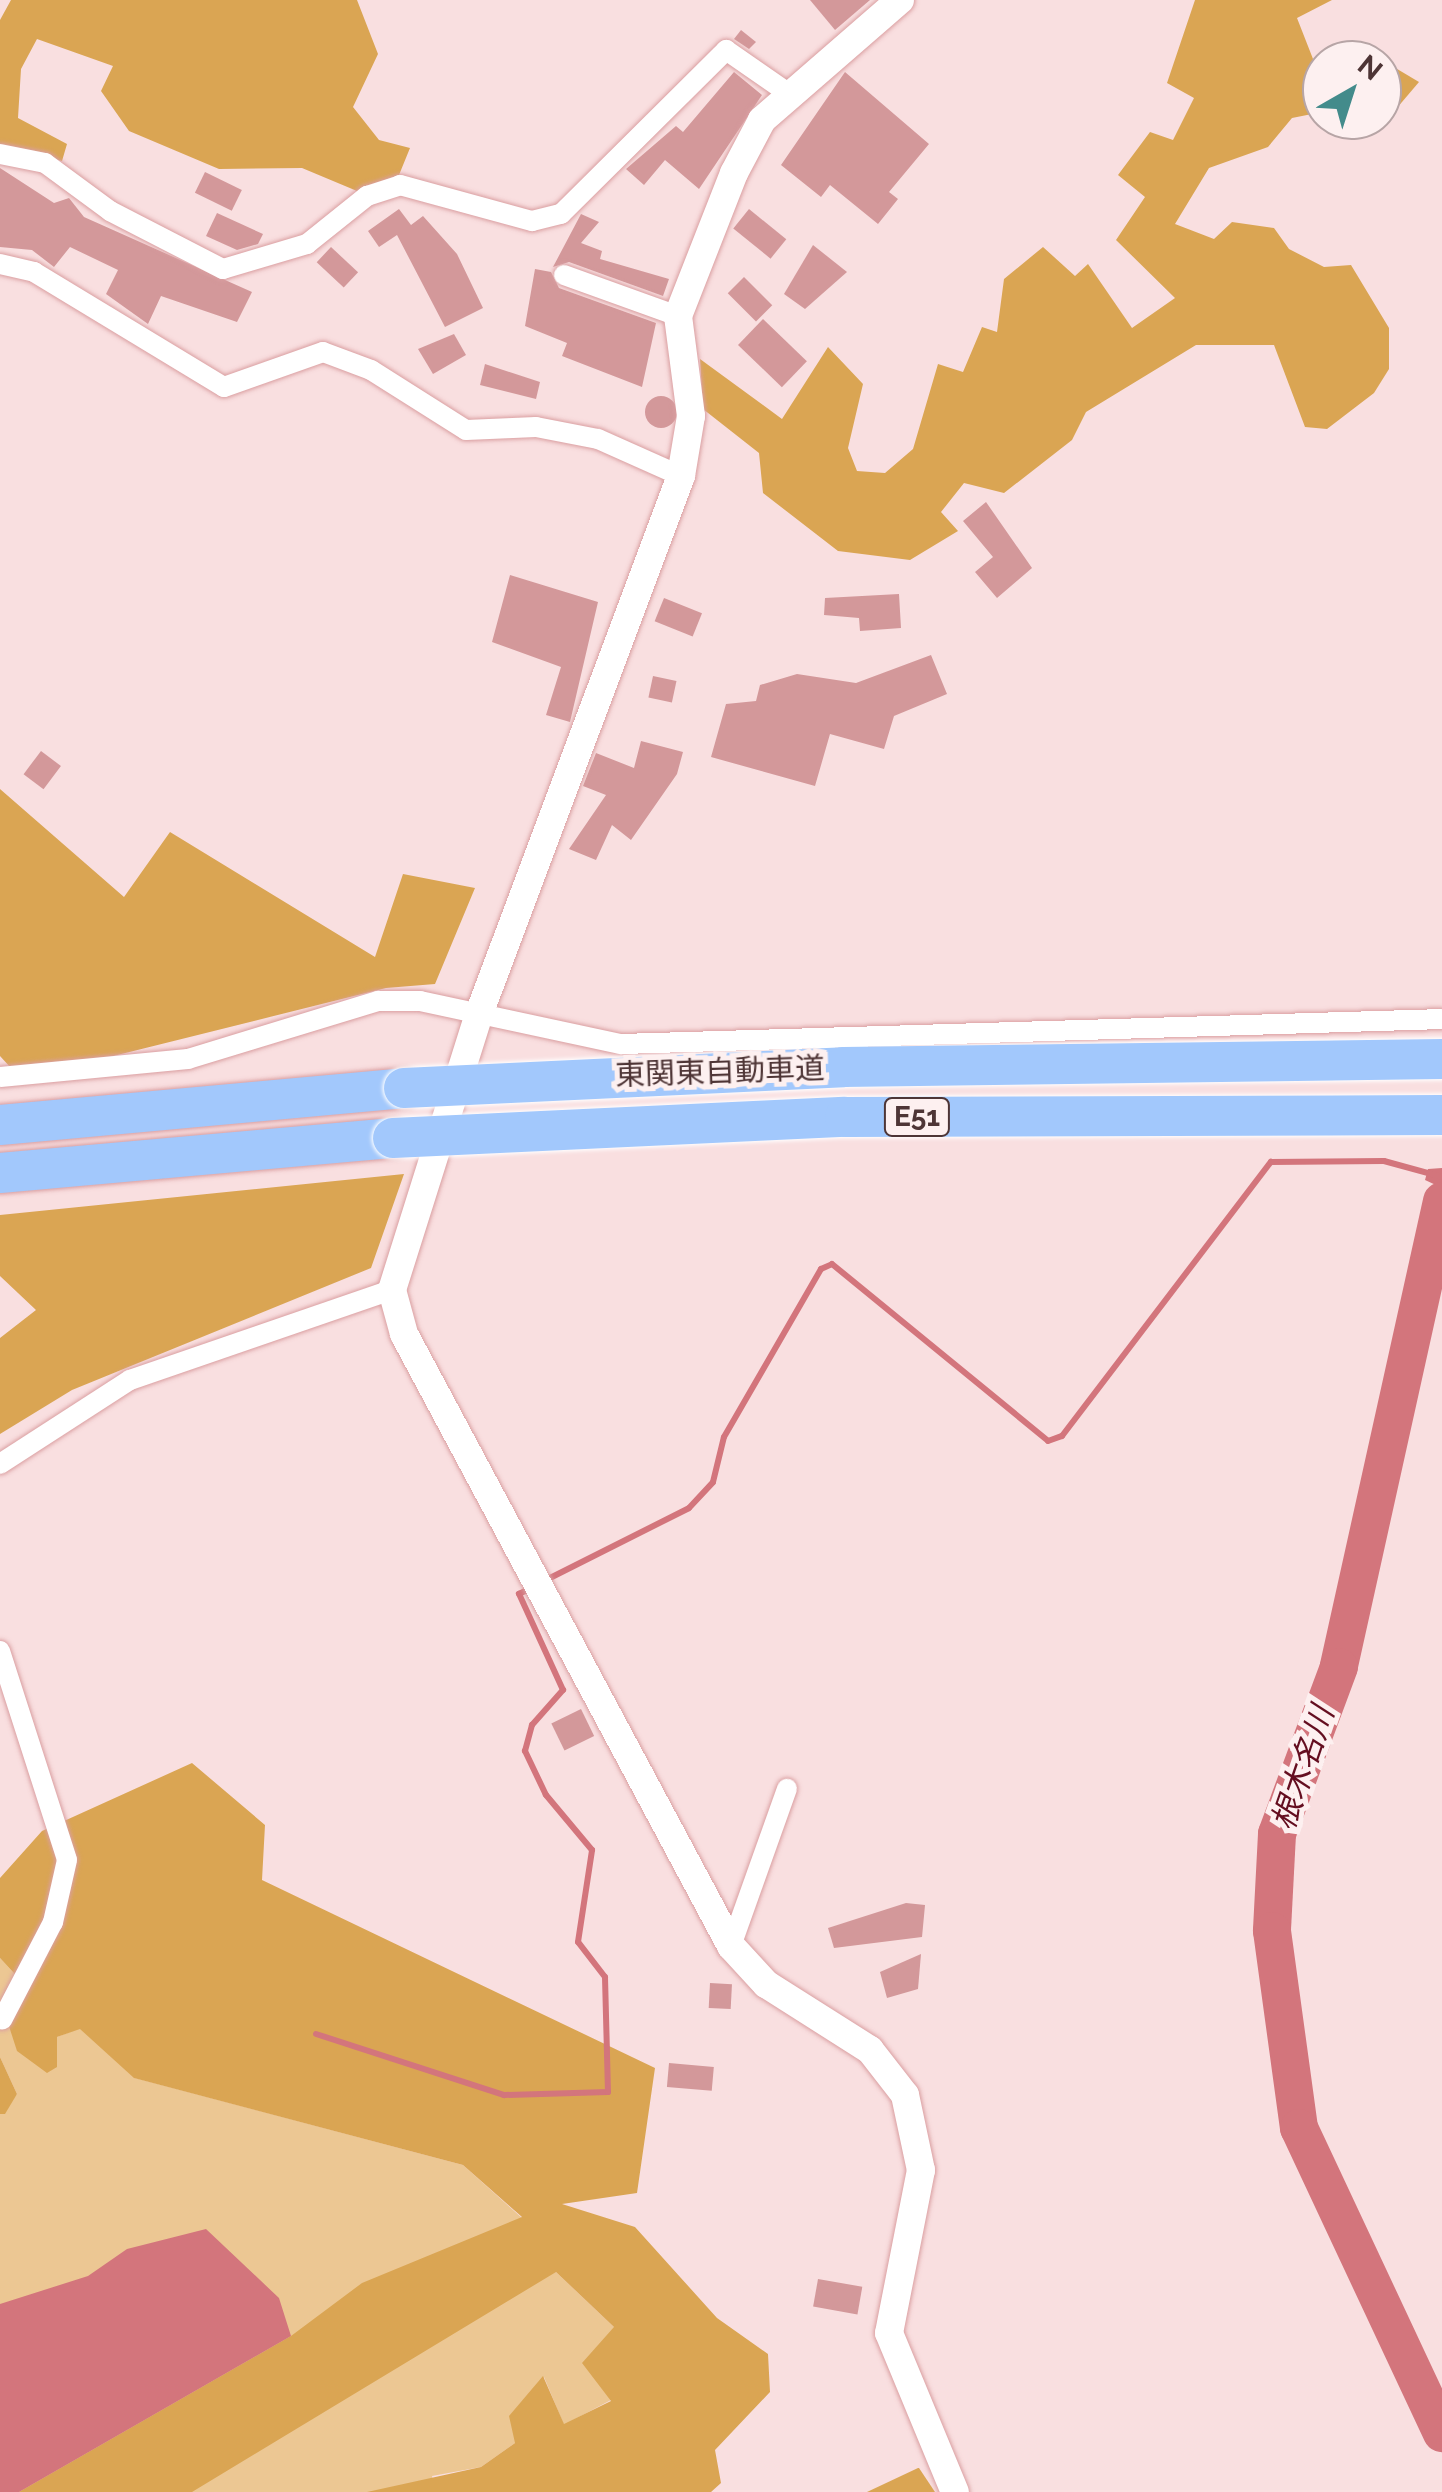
<!DOCTYPE html>
<meta charset="utf-8">
<style>
body{margin:0}
#map{position:relative;width:1442px;height:2492px;overflow:hidden;background:#f9dfe0;font-family:Raleway,"Noto Sans JP",sans-serif}
div>[style]{position:absolute}
.green>*{inset:0;background:#ecc793}
.forest>*{inset:0;background:#daa553}
.water>*{inset:0;background:#d3757c}
.stream>*{height:6px;margin:-3px;padding:0 3px;transform-origin:3px;border-radius:3px;background:#d3757c}
.river>*{height:38px;margin:-19px;padding:0 19px;transform-origin:19px;border-radius:19px;background:#d3757c}
.building>*{inset:0;background:#d3989a;transform-origin:0 0}
.round{border-radius:50%}
.roads{filter:drop-shadow(0 0 2px #da9fa1) drop-shadow(0 0 2px #da9fa1)}
.minor>*{height:20px;margin:-10px;padding:0 10px;transform-origin:10px;border-radius:10px;background:#fff}
.tertiary>*{height:28px;margin:-14px;padding:0 14px;transform-origin:14px;border-radius:14px;background:#fff}
.motorway>*{height:40px;margin:-20px;padding:0 20px;transform-origin:20px;border-radius:20px;background:#a2c8fc}
.bridges{filter:drop-shadow(0 0 2px #fff) drop-shadow(0 0 2px #fff)}
.motorway-bridge>*{height:40px;margin:-20px;padding:0 20px;transform-origin:20px;border-radius:20px;background:#a2c8fc}
span{translate:-50% -50%;white-space:nowrap;text-align:center;line-height:1.15;-webkit-text-stroke:10px #fdf0f0;paint-order:stroke}
.shield-label span{padding:2px 8px;background:#fdf0f0;border:2px solid;border-radius:8px;-webkit-text-stroke-width:0}
.shield-label{font-size:28px;color:#4e3536;font-weight:700}
.street-label{font-size:30px;color:#4e3536}
.water-label{font-size:32px;color:#640e20;font-style:italic}
.north{position:absolute;left:1302px;top:40px;width:100px;height:100px;box-sizing:border-box;background:#fdf0f0;border:2px solid #b7a5a6;border-radius:50%;rotate:39deg;font-size:28px;font-weight:700;line-height:40px;text-align:center;color:#4e3536}
.north::after{content:'';display:block;margin:auto;width:35px;height:45px;background:#438b8b;clip-path:polygon(50% 0,100% 100%,50% 72%,0 100%)}
</style>
<div id="map">
<div class="green">
<div style="clip-path:polygon(0 1958px,24px 1984px,57px 2067px,57px 2037px,80px 2028px,135px 2078px,463px 2165px,522px 2218px,556px 2272px,614px 2327px,611px 2400px,564px 2425px,544px 2377px,515px 2443px,481px 2467px,432px 2476px,435px 2492px,0 2492px,0 2114px,17px 2094px,0 2057px)"></div>
</div>
<div class="forest">
<div style="clip-path:polygon(11px 0,357px 0,378px 54px,353px 107px,379px 140px,410px 148px,399px 175px,357px 191px,302px 168px,219px 169px,129px 131px,101px 91px,113px 66px,37px 39px,21px 69px,18px 118px,67px 144px,62px 161px,0 145px,0 20px)"></div>
<div style="clip-path:polygon(1195px 0,1332px 0,1297px 18px,1322px 82px,1322px 112px,1292px 118px,1268px 147px,1209px 168px,1175px 224px,1214px 239px,1232px 222px,1274px 228px,1289px 249px,1324px 267px,1351px 265px,1389px 328px,1389px 369px,1374px 393px,1327px 429px,1305px 427px,1274px 345px,1196px 345px,1086px 412px,1072px 440px,1004px 493px,964px 483px,941px 512px,958px 531px,910px 560px,838px 551px,763px 493px,759px 453px,703px 409px,700px 359px,782px 419px,828px 347px,863px 384px,848px 448px,857px 471px,885px 473px,913px 449px,938px 364px,963px 372px,982px 327px,997px 332px,1004px 279px,1043px 247px,1075px 276px,1088px 264px,1132px 328px,1175px 298px,1116px 240px,1145px 197px,1118px 175px,1150px 132px,1173px 140px,1194px 98px,1167px 83px)"></div>
<div style="clip-path:polygon(1382px 60px,1419px 82px,1385px 122px,1380px 120px)"></div>
<div style="clip-path:polygon(0 789px,124px 897px,170px 832px,375px 957px,403px 874px,475px 888px,435px 984px,386px 988px,21px 1079px,0 1056px)"></div>
<div style="clip-path:polygon(404px 1174px,371px 1268px,72px 1390px,0 1434px,0 1338px,36px 1310px,0 1276px,0 1215px)"></div>
<div style="clip-path:polygon(192px 1763px,265px 1825px,262px 1880px,655px 2068px,637px 2193px,562px 2204px,635px 2227px,717px 2318px,768px 2354px,770px 2392px,715px 2450px,721px 2483px,711px 2492px,367px 2492px,481px 2467px,515px 2443px,509px 2416px,543px 2376px,564px 2424px,611px 2401px,582px 2363px,614px 2327px,556px 2272px,192px 2492px,19px 2492px,291px 2336px,362px 2283px,522px 2217px,463px 2165px,134px 2078px,80px 2029px,57px 2037px,57px 2067px,47px 2073px,17px 2051px,7px 2020px,24px 1984px,0 1958px,0 1878px,42px 1831px)"></div>
<div style="clip-path:polygon(0 2057px,17px 2094px,5px 2114px,0 2114px)"></div>
<div style="clip-path:polygon(919px 2468px,935px 2492px,867px 2492px,918px 2468px)"></div>
</div>
<div class="water">
<div style="clip-path:polygon(1442px 1168px,1442px 1225px,1408px 1359px,1398px 1333px,1438px 1186px,1425px 1180px,1428px 1169px)"></div>
<div style="clip-path:polygon(206px 2229px,279px 2298px,291px 2336px,19px 2492px,0 2492px,0 2304px,88px 2276px,127px 2249px)"></div>
</div>
<div class="stream">
<div style="left:544px;top:1581px;width:162px;rotate:-26.7deg"></div>
<div style="left:689px;top:1508px;width:35px;rotate:-47deg"></div>
<div style="left:713px;top:1482px;width:46px;rotate:-76.3deg"></div>
<div style="left:724px;top:1437px;width:194px;rotate:-60deg"></div>
<div style="left:821px;top:1269px;width:12px;rotate:-24deg"></div>
<div style="left:832px;top:1264px;width:279px;rotate:39.3deg"></div>
<div style="left:1048px;top:1441px;width:15px;rotate:-20deg"></div>
<div style="left:1062px;top:1436px;width:345px;rotate:-52.7deg"></div>
<div style="left:1271px;top:1162px;width:113px;rotate:-0.5deg"></div>
<div style="left:1384px;top:1161px;width:60px;rotate:15.4deg"></div>
<div style="left:316px;top:2034px;width:198px;rotate:18deg"></div>
<div style="left:504px;top:2095px;width:104px;rotate:-1.7deg"></div>
<div style="left:608px;top:2092px;width:115px;rotate:-91.5deg"></div>
<div style="left:605px;top:1977px;width:44px;rotate:-127.6deg"></div>
<div style="left:578px;top:1942px;width:93px;rotate:-81.3deg"></div>
<div style="left:592px;top:1850px;width:72px;rotate:-129.9deg"></div>
<div style="left:546px;top:1795px;width:49px;rotate:-115.5deg"></div>
<div style="left:525px;top:1751px;width:27px;rotate:-75deg"></div>
<div style="left:532px;top:1725px;width:47px;rotate:-48.5deg"></div>
<div style="left:563px;top:1690px;width:106px;rotate:-114.6deg"></div>
<div style="left:519px;top:1594px;width:16px;rotate:-27deg"></div>
</div>
<div class="river">
<div style="left:1442px;top:1201px;width:477px;rotate:102.5deg"></div>
<div style="left:1339px;top:1667px;width:178px;rotate:110.4deg"></div>
<div style="left:1277px;top:1834px;width:97px;rotate:93deg"></div>
<div style="left:1272px;top:1931px;width:199px;rotate:82.2deg"></div>
<div style="left:1299px;top:2128px;width:337px;rotate:64.9deg"></div>
</div>
<div class="building">
<div style="clip-path:polygon(810px 0,870px 0,835px 30px)"></div>
<div style="clip-path:polygon(741px 30px,756px 42px,749px 49px,734px 39px)"></div>
<div style="clip-path:polygon(734px 72px,762px 95px,699px 189px,665px 160px,644px 185px,626px 169px,676px 126px,683px 132px)"></div>
<div style="clip-path:polygon(845px 72px,929px 144px,889px 192px,898px 199px,878px 224px,830px 185px,821px 197px,781px 165px)"></div>
<div style="clip-path:polygon(0 168px,54px 203px,69px 198px,84px 217px,252px 292px,237px 322px,161px 296px,148px 324px,106px 294px,118px 270px,70px 247px,54px 267px,32px 250px,0 247px)"></div>
<div style="left:205px;top:172px;width:41px;height:23px;rotate:26deg"></div>
<div style="clip-path:polygon(399px 209px,411px 225px,423px 216px,457px 254px,483px 308px,445px 327px,397px 235px,379px 247px,368px 231px)"></div>
<div style="left:749px;top:209px;width:48px;height:25px;rotate:39deg"></div>
<div style="clip-path:polygon(217px 213px,263px 234px,258px 244px,237px 250px,206px 236px)"></div>
<div style="clip-path:polygon(581px 214px,599px 222px,581px 243px,602px 251px,600px 259px,669px 279px,663px 296px,569px 262px,553px 267px)"></div>
<div style="clip-path:polygon(813px 245px,847px 272px,805px 309px,784px 294px)"></div>
<div style="left:331px;top:247px;width:37px;height:21px;rotate:43deg"></div>
<div style="clip-path:polygon(535px 269px,551px 272px,559px 288px,656px 323px,642px 387px,562px 356px,567px 343px,525px 326px)"></div>
<div style="left:744px;top:277px;width:40px;height:23px;rotate:45deg"></div>
<div style="left:763px;top:319px;width:61px;height:36px;rotate:44deg"></div>
<div style="clip-path:polygon(454px 334px,466px 355px,433px 374px,418px 349px)"></div>
<div style="clip-path:polygon(485px 364px,540px 382px,536px 399px,480px 385px)"></div>
<div class="round" style="left:645px;top:396px;width:32px;height:32px"></div>
<div style="clip-path:polygon(986px 502px,1032px 568px,997px 598px,975px 572px,993px 557px,963px 521px)"></div>
<div style="clip-path:polygon(510px 575px,598px 602px,570px 722px,546px 715px,561px 667px,492px 642px)"></div>
<div style="clip-path:polygon(899px 594px,901px 628px,860px 631px,859px 618px,824px 615px,825px 598px)"></div>
<div style="left:664px;top:598px;width:41px;height:25px;rotate:22deg"></div>
<div style="clip-path:polygon(931px 655px,947px 694px,894px 716px,884px 749px,830px 734px,815px 786px,711px 757px,726px 704px,756px 701px,760px 685px,797px 674px,856px 683px)"></div>
<div style="left:653px;top:676px;width:24px;height:22px;rotate:12deg"></div>
<div style="clip-path:polygon(641px 741px,683px 752px,677px 774px,631px 840px,612px 825px,596px 860px,569px 849px,606px 795px,583px 786px,596px 753px,634px 768px)"></div>
<div style="left:41px;top:751px;width:25px;height:29px;rotate:37deg"></div>
<div style="left:581px;top:1709px;width:30px;height:33px;rotate:64deg"></div>
<div style="clip-path:polygon(906px 1903px,925px 1905px,922px 1937px,834px 1948px,828px 1928px)"></div>
<div style="clip-path:polygon(921px 1954px,918px 1989px,887px 1998px,880px 1972px)"></div>
<div style="left:710px;top:1983px;width:22px;height:25px;rotate:3deg"></div>
<div style="left:669px;top:2063px;width:45px;height:24px;rotate:5deg"></div>
<div style="left:818px;top:2279px;width:45px;height:28px;rotate:10deg"></div>
</div>
<div class="roads">
<div class="minor">
<div style="left:0;top:154px;width:46px;rotate:11.3deg"></div>
<div style="left:45px;top:163px;width:81px;rotate:36.4deg"></div>
<div style="left:110px;top:211px;width:127px;rotate:27.2deg"></div>
<div style="left:223px;top:269px;width:88px;rotate:-16.6deg"></div>
<div style="left:307px;top:244px;width:77px;rotate:-38.7deg"></div>
<div style="left:367px;top:196px;width:35px;rotate:-18deg"></div>
<div style="left:400px;top:185px;width:137px;rotate:15.3deg"></div>
<div style="left:532px;top:221px;width:30px;rotate:-14deg"></div>
<div style="left:561px;top:214px;width:233px;rotate:-44.8deg"></div>
<div style="left:726px;top:50px;width:75px;rotate:34.7deg"></div>
<div style="left:0;top:264px;width:35px;rotate:13deg"></div>
<div style="left:34px;top:272px;width:222px;rotate:31.2deg"></div>
<div style="left:224px;top:387px;width:105px;rotate:-19.5deg"></div>
<div style="left:323px;top:352px;width:51px;rotate:20.6deg"></div>
<div style="left:371px;top:370px;width:112px;rotate:32.3deg"></div>
<div style="left:466px;top:430px;width:70px;rotate:-2.5deg"></div>
<div style="left:536px;top:427px;width:63px;rotate:11deg"></div>
<div style="left:598px;top:439px;width:91px;rotate:24deg"></div>
<div style="left:564px;top:275px;width:121px;rotate:19.8deg"></div>
<div style="left:0;top:1077px;width:189px;rotate:-5.5deg"></div>
<div style="left:188px;top:1059px;width:199px;rotate:-17deg"></div>
<div style="left:378px;top:1001px;width:42px"></div>
<div style="left:420px;top:1001px;width:206px;rotate:12.1deg"></div>
<div style="left:621px;top:1044px;width:821px;rotate:-1.74deg"></div>
<div style="left:0;top:1464px;width:155px;rotate:-32.9deg"></div>
<div style="left:130px;top:1380px;width:277px;rotate:-19deg"></div>
<div style="left:0;top:1651px;width:219px;rotate:72.2deg"></div>
<div style="left:67px;top:1860px;width:64px;rotate:102.7deg"></div>
<div style="left:53px;top:1922px;width:110px;rotate:117.5deg"></div>
<div style="left:731px;top:1946px;width:167px;rotate:-70.4deg"></div>
</div>
<div class="tertiary">
<div style="left:900px;top:0;width:183px;rotate:139deg"></div>
<div style="left:762px;top:120px;width:60px;rotate:117.8deg"></div>
<div style="left:734px;top:173px;width:154px;rotate:111.4deg"></div>
<div style="left:678px;top:316px;width:101px;rotate:82.6deg"></div>
<div style="left:691px;top:416px;width:61px;rotate:99.5deg"></div>
<div style="left:681px;top:476px;width:575px;rotate:110.58deg"></div>
<div style="left:479px;top:1014px;width:289px;rotate:107.5deg"></div>
<div style="left:392px;top:1290px;width:46px;rotate:74.7deg"></div>
<div style="left:404px;top:1334px;width:694px;rotate:61.88deg"></div>
<div style="left:731px;top:1946px;width:52px;rotate:47.4deg"></div>
<div style="left:766px;top:1984px;width:123px;rotate:32.4deg"></div>
<div style="left:870px;top:2050px;width:57px;rotate:52.1deg"></div>
<div style="left:905px;top:2095px;width:77px;rotate:78deg"></div>
<div style="left:921px;top:2170px;width:166px;rotate:101.1deg"></div>
<div style="left:889px;top:2333px;width:172px;rotate:67.5deg"></div>
</div>
<div class="motorway">
<div style="left:0;top:1125px;width:406px;rotate:-5.2deg"></div>
<div style="left:0;top:1173px;width:395px;rotate:-5.1deg"></div>
</div>
</div>
<div class="bridges">
<div class="motorway-bridge">
<div style="left:404px;top:1088px;width:440px;rotate:-2.7deg"></div>
<div style="left:843px;top:1067px;width:599px;rotate:-0.77deg"></div>
<div style="left:393px;top:1138px;width:452px;rotate:-2.7deg"></div>
<div style="left:845px;top:1117px;width:597px;rotate:-0.19deg"></div>
</div>
</div>
<div class="shield-label">
<span style="left:917px;top:1117px">E51</span>
</div>
<div class="street-label">
<span style="left:720px;top:1072px;rotate:-2deg">東関東自動車道</span>
</div>
<div class="water-label">
<span style="left:1303px;top:1768px;rotate:-71deg">根木名川</span>
</div>
<div class="north">N</div>
</div>
